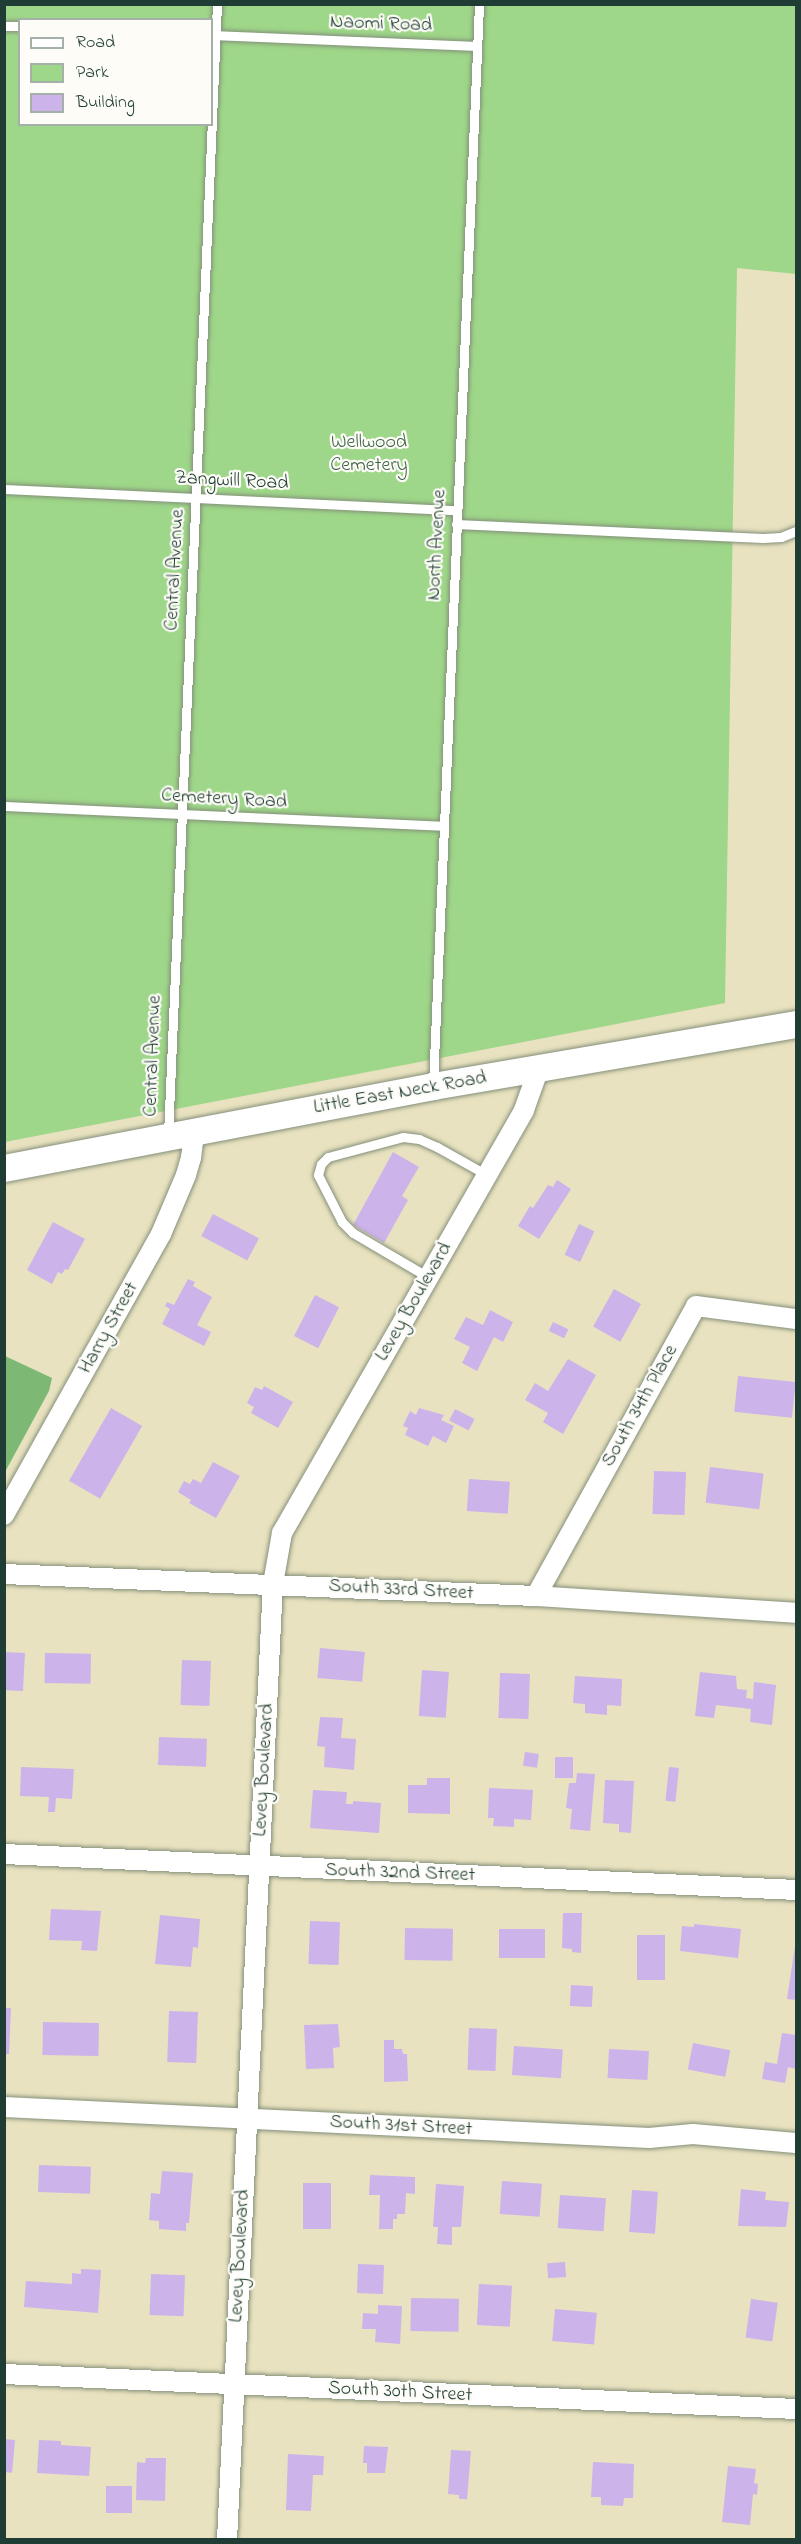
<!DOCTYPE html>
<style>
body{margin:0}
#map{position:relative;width:801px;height:2544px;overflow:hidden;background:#e9e2c0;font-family:"Indie Flower",sans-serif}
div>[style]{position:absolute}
.green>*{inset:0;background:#9ed789}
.forest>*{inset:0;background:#7eb875}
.building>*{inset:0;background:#ccb3ea;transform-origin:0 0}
.roads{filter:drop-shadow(0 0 2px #84907a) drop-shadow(0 0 2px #84907a)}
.lane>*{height:9px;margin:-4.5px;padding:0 4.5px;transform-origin:4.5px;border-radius:4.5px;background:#fff}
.street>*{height:20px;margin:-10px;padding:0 10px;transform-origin:10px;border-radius:10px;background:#fff}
.secondary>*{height:27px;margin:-13.5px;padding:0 13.5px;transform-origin:13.5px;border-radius:13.5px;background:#fff}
span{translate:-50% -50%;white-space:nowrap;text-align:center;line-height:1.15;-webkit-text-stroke:4.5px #fdfcf7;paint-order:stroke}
.street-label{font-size:20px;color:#1f3d34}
.park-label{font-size:20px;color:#3f6449}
.frame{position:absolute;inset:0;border:6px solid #1f3d34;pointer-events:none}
.legend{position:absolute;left:18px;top:18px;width:195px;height:108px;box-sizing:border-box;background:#fdfcf7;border:2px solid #a4b0a9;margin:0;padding:8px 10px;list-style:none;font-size:18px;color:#1f3d34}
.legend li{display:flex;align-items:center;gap:12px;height:30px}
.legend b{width:30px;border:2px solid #a4b0a9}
</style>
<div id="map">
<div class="green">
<div style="clip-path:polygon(evenodd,5px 5px,796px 5px,796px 274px,737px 268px,725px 1003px,5px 1142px,5px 5px,20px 20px,212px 20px,212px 124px,20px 124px,20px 20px)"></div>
</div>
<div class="forest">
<div style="clip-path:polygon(5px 1356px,52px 1378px,49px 1391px,5px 1472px)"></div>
</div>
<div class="building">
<div style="clip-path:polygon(393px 1152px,419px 1167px,402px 1196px,408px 1200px,384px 1243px,353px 1225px)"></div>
<div style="clip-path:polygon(557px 1180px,571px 1189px,539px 1239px,518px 1226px,530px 1206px,533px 1208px,548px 1185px,553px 1187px)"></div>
<div style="left:213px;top:1214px;width:52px;height:25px;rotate:28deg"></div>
<div style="clip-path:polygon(53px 1222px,85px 1239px,68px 1270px,65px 1269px,62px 1274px,58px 1272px,52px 1284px,27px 1270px)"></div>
<div style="left:579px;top:1224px;width:17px;height:34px;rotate:25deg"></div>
<div style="clip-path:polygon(188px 1279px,195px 1282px,193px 1286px,212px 1297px,197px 1325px,211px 1332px,204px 1346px,162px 1324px,170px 1309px,165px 1306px,167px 1302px,174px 1305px)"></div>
<div style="left:614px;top:1289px;width:31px;height:43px;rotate:29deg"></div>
<div style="left:315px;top:1295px;width:27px;height:46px;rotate:27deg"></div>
<div style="clip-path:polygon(490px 1310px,513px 1322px,503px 1342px,494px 1337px,477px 1371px,462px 1363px,470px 1347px,454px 1339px,466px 1317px,483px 1325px)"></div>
<div style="left:553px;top:1322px;width:17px;height:10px;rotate:25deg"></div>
<div style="clip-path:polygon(568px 1359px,596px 1375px,563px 1434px,543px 1422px,548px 1413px,525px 1400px,535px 1383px,548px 1391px)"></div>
<div style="left:738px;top:1376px;width:58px;height:36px;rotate:6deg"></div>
<div style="clip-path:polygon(264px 1386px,293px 1402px,278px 1428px,251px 1413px,254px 1407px,247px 1403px,255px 1387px,262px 1390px)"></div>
<div style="left:111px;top:1408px;width:36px;height:84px;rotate:30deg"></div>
<div style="clip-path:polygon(419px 1408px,444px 1415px,441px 1420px,454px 1426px,446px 1443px,433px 1436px,428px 1446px,405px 1435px,408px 1428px,403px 1426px,410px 1411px,416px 1415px)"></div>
<div style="left:455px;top:1409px;width:22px;height:13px;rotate:27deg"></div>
<div style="clip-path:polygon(213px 1462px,240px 1476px,216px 1518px,189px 1503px,191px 1500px,178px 1492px,184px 1481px,190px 1484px,193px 1479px,201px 1483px)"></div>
<div style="left:710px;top:1467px;width:54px;height:36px;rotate:7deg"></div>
<div style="left:654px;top:1471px;width:32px;height:43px;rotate:2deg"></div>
<div style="left:469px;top:1479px;width:41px;height:32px;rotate:4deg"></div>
<div style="left:320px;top:1648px;width:45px;height:30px;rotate:5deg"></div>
<div style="left:4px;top:1652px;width:21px;height:38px;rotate:3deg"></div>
<div style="left:45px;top:1653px;width:46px;height:30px;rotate:1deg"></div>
<div style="left:182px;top:1660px;width:29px;height:45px;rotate:2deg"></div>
<div style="left:422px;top:1670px;width:27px;height:46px;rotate:4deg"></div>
<div style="clip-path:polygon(700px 1672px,736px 1676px,737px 1689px,747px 1690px,746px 1698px,753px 1699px,754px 1682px,776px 1685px,772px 1725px,750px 1722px,751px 1709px,716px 1705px,714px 1718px,695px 1716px)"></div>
<div style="left:500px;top:1673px;width:30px;height:45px;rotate:2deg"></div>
<div style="clip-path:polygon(575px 1676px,622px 1679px,621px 1706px,607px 1705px,607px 1715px,585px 1713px,585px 1704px,573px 1703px)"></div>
<div style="clip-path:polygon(320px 1717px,343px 1718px,341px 1738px,356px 1739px,354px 1770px,324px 1767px,325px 1747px,317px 1746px)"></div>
<div style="left:159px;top:1737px;width:48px;height:28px;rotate:2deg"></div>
<div style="left:525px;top:1752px;width:14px;height:14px;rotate:8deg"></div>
<div style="left:555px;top:1757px;width:18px;height:21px"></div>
<div style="clip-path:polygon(21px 1767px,74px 1769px,72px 1799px,56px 1798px,55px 1812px,48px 1812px,49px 1797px,20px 1796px)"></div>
<div style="left:669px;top:1767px;width:10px;height:34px;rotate:6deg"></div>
<div style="clip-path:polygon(577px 1773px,595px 1774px,590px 1831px,570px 1829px,572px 1809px,566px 1808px,569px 1783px,576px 1783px)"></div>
<div style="clip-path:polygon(427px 1778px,450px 1778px,450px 1814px,408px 1813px,408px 1785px,427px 1785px)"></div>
<div style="clip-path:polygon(605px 1780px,634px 1781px,631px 1833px,619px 1832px,619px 1824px,603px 1823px)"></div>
<div style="clip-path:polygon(489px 1788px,533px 1790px,531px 1820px,514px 1819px,514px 1827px,493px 1826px,494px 1818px,488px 1818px)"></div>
<div style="clip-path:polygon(313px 1790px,347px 1792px,346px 1804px,353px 1804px,353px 1801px,381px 1803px,379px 1833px,310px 1828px)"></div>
<div style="clip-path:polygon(51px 1909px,101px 1911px,97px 1951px,81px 1950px,82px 1941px,49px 1940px)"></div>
<div style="clip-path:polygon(563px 1913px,582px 1913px,581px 1953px,572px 1952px,572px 1949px,562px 1948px)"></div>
<div style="clip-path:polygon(160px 1915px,200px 1919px,198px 1948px,193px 1947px,191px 1967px,155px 1964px)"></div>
<div style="left:310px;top:1921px;width:30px;height:43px;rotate:2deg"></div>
<div style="clip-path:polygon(694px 1924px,741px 1929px,738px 1958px,680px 1951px,682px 1926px,694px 1927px)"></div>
<div style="left:405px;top:1928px;width:48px;height:32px;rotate:1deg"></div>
<div style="left:499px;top:1929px;width:46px;height:29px"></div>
<div style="left:637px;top:1935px;width:28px;height:45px"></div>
<div style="clip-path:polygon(795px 1946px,796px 1946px,796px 2000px,787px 1999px)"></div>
<div style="left:571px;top:1985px;width:22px;height:21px;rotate:3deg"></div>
<div style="clip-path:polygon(4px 2008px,11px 2008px,9px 2054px,4px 2054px)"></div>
<div style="left:169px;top:2011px;width:29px;height:51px;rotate:2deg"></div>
<div style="left:43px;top:2022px;width:56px;height:33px;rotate:1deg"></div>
<div style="clip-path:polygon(338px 2024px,340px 2047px,333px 2048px,334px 2068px,306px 2069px,304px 2025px)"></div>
<div style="left:469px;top:2028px;width:28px;height:42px;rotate:2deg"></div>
<div style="clip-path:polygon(782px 2033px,796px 2035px,796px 2069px,788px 2067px,785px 2083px,762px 2079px,765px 2062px,777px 2064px)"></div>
<div style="clip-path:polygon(384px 2040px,394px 2040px,394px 2049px,402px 2049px,403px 2054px,407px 2054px,408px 2081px,384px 2082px)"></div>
<div style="left:693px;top:2043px;width:38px;height:27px;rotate:11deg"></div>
<div style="left:514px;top:2046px;width:49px;height:29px;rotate:4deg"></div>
<div style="left:609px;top:2049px;width:40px;height:29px;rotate:3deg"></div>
<div style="left:39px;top:2165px;width:52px;height:27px;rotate:2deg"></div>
<div style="clip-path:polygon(162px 2171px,193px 2173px,189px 2223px,186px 2223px,186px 2231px,159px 2229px,159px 2221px,149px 2220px,151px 2193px,160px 2194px)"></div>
<div style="clip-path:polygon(370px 2175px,415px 2177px,415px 2194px,406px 2193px,405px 2214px,397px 2214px,397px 2219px,393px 2219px,393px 2229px,379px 2229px,380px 2195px,369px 2195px)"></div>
<div style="left:502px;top:2181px;width:40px;height:33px;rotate:4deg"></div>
<div style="left:303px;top:2183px;width:28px;height:46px"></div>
<div style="clip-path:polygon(436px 2184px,464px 2186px,461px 2227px,452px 2227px,452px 2245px,437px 2244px,438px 2227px,433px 2227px)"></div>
<div style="clip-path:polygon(741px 2189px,766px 2192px,765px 2200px,789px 2202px,786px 2227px,738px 2226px)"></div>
<div style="left:632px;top:2190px;width:26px;height:42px;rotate:4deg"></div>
<div style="left:560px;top:2195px;width:46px;height:33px;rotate:4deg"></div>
<div style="left:565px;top:2262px;width:15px;height:18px;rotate:86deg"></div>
<div style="left:358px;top:2264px;width:26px;height:29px;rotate:2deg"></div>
<div style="clip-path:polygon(81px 2269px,101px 2270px,98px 2313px,24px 2307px,26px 2281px,72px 2284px,72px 2273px,81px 2274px)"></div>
<div style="left:151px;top:2274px;width:34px;height:41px;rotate:2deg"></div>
<div style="left:479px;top:2284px;width:33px;height:41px;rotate:3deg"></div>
<div style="left:411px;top:2298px;width:48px;height:33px;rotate:1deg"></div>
<div style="left:751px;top:2299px;width:27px;height:39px;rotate:8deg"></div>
<div style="clip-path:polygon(378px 2305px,402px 2306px,400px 2344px,375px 2342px,376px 2329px,362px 2329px,363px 2313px,378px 2314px)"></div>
<div style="left:555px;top:2309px;width:42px;height:32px;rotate:5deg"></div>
<div style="left:4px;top:2439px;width:11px;height:33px;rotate:5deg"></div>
<div style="clip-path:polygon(39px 2440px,61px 2441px,61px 2445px,91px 2447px,89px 2476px,37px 2473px)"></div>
<div style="clip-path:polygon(364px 2446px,388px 2447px,385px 2473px,367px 2473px,367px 2463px,363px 2463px)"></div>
<div style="clip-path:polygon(451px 2450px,471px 2451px,467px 2499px,459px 2499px,459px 2495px,448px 2494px)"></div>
<div style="clip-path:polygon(288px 2454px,324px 2456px,323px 2475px,313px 2475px,311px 2511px,286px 2510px)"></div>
<div style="clip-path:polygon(146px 2458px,166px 2458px,165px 2501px,136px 2500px,137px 2462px,145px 2463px)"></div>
<div style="clip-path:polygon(593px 2462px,634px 2464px,633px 2498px,624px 2498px,623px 2506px,601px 2505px,601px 2497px,591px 2497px)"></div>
<div style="clip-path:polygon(728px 2466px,756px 2469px,754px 2483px,758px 2484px,757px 2495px,753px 2494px,750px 2525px,722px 2522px)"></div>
<div style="left:106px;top:2486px;width:26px;height:27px"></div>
</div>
<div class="roads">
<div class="lane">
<div style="left:4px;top:26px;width:16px"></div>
<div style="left:212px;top:35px;width:265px;rotate:2.4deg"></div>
<div style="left:4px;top:489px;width:453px;rotate:2.7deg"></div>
<div style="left:456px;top:524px;width:307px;rotate:2.6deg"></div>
<div style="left:763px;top:538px;width:18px;rotate:-3deg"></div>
<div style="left:781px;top:537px;width:16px;rotate:-22deg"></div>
<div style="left:4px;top:806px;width:439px;rotate:2.6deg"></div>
<div style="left:433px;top:1084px;width:1081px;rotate:-87.56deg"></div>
<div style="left:168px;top:1135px;width:1132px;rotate:-87.52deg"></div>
<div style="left:428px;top:1277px;width:87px;rotate:-149.6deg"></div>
<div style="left:353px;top:1233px;width:16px;rotate:-135deg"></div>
<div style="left:342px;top:1222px;width:53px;rotate:-117.1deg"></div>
<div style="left:318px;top:1175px;width:11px;rotate:-75deg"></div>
<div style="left:321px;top:1164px;width:10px;rotate:-45deg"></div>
<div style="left:328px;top:1157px;width:78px;rotate:-14.9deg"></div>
<div style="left:403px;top:1137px;width:16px;rotate:7deg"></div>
<div style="left:419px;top:1139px;width:20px;rotate:24deg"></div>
<div style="left:437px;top:1147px;width:57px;rotate:29.2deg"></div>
</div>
<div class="street">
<div style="left:4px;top:1515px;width:322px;rotate:-60.8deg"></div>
<div style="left:161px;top:1234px;width:64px;rotate:-67deg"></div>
<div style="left:186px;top:1175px;width:18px;rotate:-74deg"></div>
<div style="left:191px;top:1158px;width:26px;rotate:-83deg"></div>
<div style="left:4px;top:1574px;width:532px;rotate:2.37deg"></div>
<div style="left:536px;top:1596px;width:261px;rotate:3.7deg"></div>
<div style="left:536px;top:1596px;width:331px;rotate:-61.1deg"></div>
<div style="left:696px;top:1306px;width:101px;rotate:7.4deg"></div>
<div style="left:4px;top:1854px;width:793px;rotate:2.6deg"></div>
<div style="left:4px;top:2107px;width:646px;rotate:2.75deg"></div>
<div style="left:649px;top:2138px;width:44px;rotate:-5.2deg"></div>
<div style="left:693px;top:2134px;width:103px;rotate:5deg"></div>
<div style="left:4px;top:2374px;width:793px;rotate:2.53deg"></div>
<div style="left:227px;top:2540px;width:957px;rotate:-87.25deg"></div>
<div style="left:273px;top:1584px;width:52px;rotate:-80deg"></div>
<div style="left:282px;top:1533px;width:487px;rotate:-60.2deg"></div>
<div style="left:524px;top:1110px;width:45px;rotate:-70.3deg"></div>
</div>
<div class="secondary">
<div style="left:4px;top:1168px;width:437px;rotate:-10.8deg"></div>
<div style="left:433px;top:1086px;width:368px;rotate:-9.7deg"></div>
</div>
</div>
<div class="street-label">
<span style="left:381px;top:24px;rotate:2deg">Naomi Road</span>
<span style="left:232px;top:481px;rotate:3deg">Zangwill Road</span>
<span style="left:437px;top:545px;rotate:-87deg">North Avenue</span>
<span style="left:175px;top:570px;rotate:-87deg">Central Avenue</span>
<span style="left:224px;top:799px;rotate:3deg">Cemetery Road</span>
<span style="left:153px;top:1056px;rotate:-88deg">Central Avenue</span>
<span style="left:400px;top:1093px;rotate:-10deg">Little East Neck Road</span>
<span style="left:414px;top:1302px;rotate:-60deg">Levey Boulevard</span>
<span style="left:109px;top:1328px;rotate:-61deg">Harry Street</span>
<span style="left:640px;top:1406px;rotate:-61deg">South 34th Place</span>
<span style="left:401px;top:1590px;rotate:3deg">South 33rd Street</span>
<span style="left:264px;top:1770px;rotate:-87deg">Levey Boulevard</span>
<span style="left:400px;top:1873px;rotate:2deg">South 32nd Street</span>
<span style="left:401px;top:2126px;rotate:3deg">South 31st Street</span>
<span style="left:240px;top:2256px;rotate:-87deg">Levey Boulevard</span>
<span style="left:400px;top:2392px;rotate:3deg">South 30th Street</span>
</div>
<div class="park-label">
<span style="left:369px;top:454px">Wellwood<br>Cemetery</span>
</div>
<div class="frame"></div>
<ul class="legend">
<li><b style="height:8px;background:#fff"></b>Road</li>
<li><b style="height:16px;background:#9ed789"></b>Park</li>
<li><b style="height:16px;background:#ccb3ea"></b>Building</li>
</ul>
</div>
